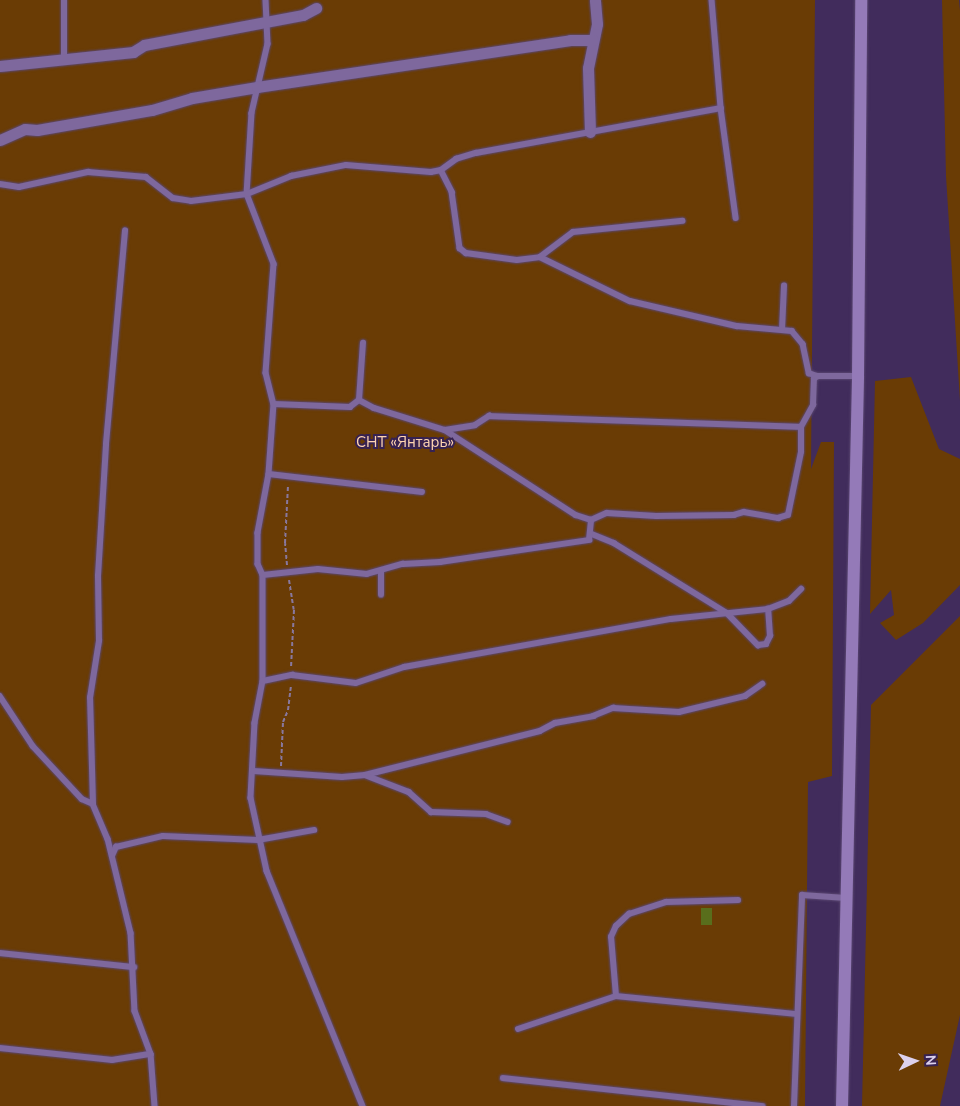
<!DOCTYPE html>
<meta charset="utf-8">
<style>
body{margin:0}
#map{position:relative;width:960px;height:1106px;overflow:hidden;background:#412c5c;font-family:"Nunito Sans",sans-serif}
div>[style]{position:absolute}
.green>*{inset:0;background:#6a3c05}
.building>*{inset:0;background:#596e1c;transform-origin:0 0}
.path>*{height:2px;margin-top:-1px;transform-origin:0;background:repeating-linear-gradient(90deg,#88789f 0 4px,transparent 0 6.5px)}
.roads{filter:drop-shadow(0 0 1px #5a4771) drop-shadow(0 0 1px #5a4771)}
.lane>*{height:5.5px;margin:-2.75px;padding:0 2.75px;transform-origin:2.75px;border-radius:2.75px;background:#7e689d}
.street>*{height:11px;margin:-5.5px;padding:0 5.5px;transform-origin:5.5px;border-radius:5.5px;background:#7e689d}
.secondary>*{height:12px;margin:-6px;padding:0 6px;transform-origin:6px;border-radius:6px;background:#947ab8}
span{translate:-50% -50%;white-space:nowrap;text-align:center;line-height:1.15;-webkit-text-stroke:4px #372251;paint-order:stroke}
.park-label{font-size:15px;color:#fed4b0}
.north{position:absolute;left:890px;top:1036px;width:50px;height:50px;-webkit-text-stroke:4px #372251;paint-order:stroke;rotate:87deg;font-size:14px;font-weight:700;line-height:20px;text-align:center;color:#dcd1ee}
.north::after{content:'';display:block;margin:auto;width:18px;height:22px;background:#dcd1ee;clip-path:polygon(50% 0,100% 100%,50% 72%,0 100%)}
</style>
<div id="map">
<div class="green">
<div style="clip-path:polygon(0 0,815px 0,811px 469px,821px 442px,834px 442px,832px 776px,808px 782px,805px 1106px,0 1106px)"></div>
<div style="clip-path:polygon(942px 0,959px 0,960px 11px,960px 401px,946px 176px)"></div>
<div style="clip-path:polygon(911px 377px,939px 449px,960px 459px,960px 585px,923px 623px,896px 640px,880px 623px,894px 615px,891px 590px,870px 614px,875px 381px)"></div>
<div style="clip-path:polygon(960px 616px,960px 1015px,940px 1106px,862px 1106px,871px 705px)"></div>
</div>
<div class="building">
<div style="left:701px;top:908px;width:11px;height:17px"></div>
</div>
<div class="path">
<div style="left:287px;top:565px;width:22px;rotate:-95deg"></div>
<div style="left:285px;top:543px;width:58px;rotate:-87deg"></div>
<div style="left:289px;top:580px;width:30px;rotate:81deg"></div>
<div style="left:294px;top:610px;width:57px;rotate:93deg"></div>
<div style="left:281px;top:766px;width:44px;rotate:-87.4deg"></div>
<div style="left:283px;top:722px;width:13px;rotate:-67deg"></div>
<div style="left:288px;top:710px;width:25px;rotate:-83deg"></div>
</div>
<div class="roads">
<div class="lane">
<div style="left:266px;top:0;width:44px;rotate:87.4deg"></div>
<div style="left:268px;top:44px;width:71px;rotate:103.1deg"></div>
<div style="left:252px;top:113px;width:81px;rotate:93.5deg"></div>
<div style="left:247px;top:194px;width:75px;rotate:68.9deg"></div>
<div style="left:274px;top:264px;width:109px;rotate:94.2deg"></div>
<div style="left:266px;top:373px;width:32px;rotate:76deg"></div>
<div style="left:274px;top:404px;width:70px;rotate:94.1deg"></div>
<div style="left:269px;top:474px;width:60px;rotate:100.6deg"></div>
<div style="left:258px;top:533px;width:31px;rotate:90deg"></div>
<div style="left:258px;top:564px;width:12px;rotate:66deg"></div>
<div style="left:263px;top:575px;width:106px;rotate:90deg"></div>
<div style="left:263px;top:681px;width:43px;rotate:100.8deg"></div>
<div style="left:255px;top:723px;width:75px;rotate:93.1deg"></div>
<div style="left:251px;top:798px;width:75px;rotate:77.6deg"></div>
<div style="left:267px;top:871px;width:254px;rotate:67.8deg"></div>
<div style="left:712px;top:0;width:108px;rotate:85.2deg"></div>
<div style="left:721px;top:108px;width:111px;rotate:82.2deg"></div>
<div style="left:64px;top:59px;width:59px;rotate:-90deg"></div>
<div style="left:441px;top:170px;width:25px;rotate:63deg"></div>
<div style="left:452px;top:192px;width:57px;rotate:81.9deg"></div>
<div style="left:460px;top:248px;width:8px;rotate:40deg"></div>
<div style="left:466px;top:253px;width:51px;rotate:7.8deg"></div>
<div style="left:517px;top:260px;width:23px;rotate:-7deg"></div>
<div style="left:540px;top:257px;width:41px;rotate:-37.1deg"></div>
<div style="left:573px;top:232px;width:110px;rotate:-5.8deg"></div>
<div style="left:0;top:184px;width:19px;rotate:9deg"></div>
<div style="left:19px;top:187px;width:71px;rotate:-12.3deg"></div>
<div style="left:88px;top:172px;width:58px;rotate:4.9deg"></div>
<div style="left:146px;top:177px;width:34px;rotate:38deg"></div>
<div style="left:173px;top:198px;width:18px;rotate:9deg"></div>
<div style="left:191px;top:201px;width:56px;rotate:-7.1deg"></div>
<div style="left:247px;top:194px;width:48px;rotate:-22.2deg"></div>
<div style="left:291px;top:176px;width:56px;rotate:-11.3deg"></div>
<div style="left:346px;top:165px;width:85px;rotate:4.7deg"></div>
<div style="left:431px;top:172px;width:10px;rotate:-11deg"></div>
<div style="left:441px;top:170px;width:19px;rotate:-36deg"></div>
<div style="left:456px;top:159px;width:21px;rotate:-17deg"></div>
<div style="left:476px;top:153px;width:249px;rotate:-10.4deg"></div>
<div style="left:540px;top:257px;width:100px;rotate:26.1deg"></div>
<div style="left:630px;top:301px;width:110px;rotate:13.2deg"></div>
<div style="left:737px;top:326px;width:55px;rotate:5.2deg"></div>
<div style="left:792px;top:331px;width:17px;rotate:50deg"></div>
<div style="left:803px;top:344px;width:30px;rotate:78deg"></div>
<div style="left:809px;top:373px;width:9px;rotate:21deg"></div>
<div style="left:782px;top:330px;width:44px;rotate:-87.4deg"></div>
<div style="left:359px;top:400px;width:17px;rotate:28deg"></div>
<div style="left:374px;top:408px;width:74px;rotate:17.2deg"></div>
<div style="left:445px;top:430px;width:156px;rotate:33deg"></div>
<div style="left:576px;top:515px;width:16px;rotate:18deg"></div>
<div style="left:274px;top:404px;width:76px;rotate:2.3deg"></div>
<div style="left:350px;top:407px;width:11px;rotate:-38deg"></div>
<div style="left:359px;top:400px;width:57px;rotate:-86deg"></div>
<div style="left:445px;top:430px;width:30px;rotate:-9deg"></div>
<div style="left:475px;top:425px;width:17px;rotate:-33deg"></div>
<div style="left:489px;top:416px;width:312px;rotate:2deg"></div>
<div style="left:269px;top:474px;width:154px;rotate:6.7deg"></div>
<div style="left:592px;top:534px;width:24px;rotate:22deg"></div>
<div style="left:614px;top:543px;width:133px;rotate:31.8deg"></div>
<div style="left:727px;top:613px;width:45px;rotate:45.9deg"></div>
<div style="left:758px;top:645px;width:8px;rotate:-7deg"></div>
<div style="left:766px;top:644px;width:9px;rotate:-63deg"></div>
<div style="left:770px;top:636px;width:27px;rotate:-94deg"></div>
<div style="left:263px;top:575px;width:55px;rotate:-6.2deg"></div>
<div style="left:318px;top:569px;width:49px;rotate:5.8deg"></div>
<div style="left:367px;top:574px;width:37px;rotate:-16deg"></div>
<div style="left:403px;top:564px;width:37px;rotate:-3deg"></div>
<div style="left:440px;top:562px;width:151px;rotate:-8.4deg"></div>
<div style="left:589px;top:540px;width:20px;rotate:-84deg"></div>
<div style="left:591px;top:520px;width:17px;rotate:-24deg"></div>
<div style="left:607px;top:513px;width:49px;rotate:3.5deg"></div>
<div style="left:656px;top:516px;width:78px;rotate:-0.7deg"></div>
<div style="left:734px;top:515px;width:10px;rotate:-17deg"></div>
<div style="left:744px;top:512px;width:35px;rotate:10deg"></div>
<div style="left:778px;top:518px;width:10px;rotate:-17deg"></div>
<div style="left:788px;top:515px;width:64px;rotate:-78.3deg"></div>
<div style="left:801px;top:452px;width:25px;rotate:-90deg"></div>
<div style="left:801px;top:427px;width:25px;rotate:-61deg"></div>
<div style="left:813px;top:405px;width:26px;rotate:-88deg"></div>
<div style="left:814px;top:379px;width:4px;rotate:-45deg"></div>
<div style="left:817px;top:376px;width:41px"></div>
<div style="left:381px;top:595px;width:23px;rotate:-90deg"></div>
<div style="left:263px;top:681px;width:30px;rotate:-12deg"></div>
<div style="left:292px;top:675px;width:64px;rotate:7.1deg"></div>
<div style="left:356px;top:683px;width:51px;rotate:-18.4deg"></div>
<div style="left:404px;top:667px;width:271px;rotate:-10.2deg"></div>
<div style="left:671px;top:619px;width:98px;rotate:-5.9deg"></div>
<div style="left:768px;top:609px;width:22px;rotate:-21deg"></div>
<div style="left:789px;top:601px;width:17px;rotate:-45deg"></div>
<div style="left:0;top:696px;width:60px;rotate:56.6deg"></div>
<div style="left:33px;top:746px;width:72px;rotate:47.2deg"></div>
<div style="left:82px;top:799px;width:12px;rotate:24deg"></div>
<div style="left:93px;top:804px;width:38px;rotate:67deg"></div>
<div style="left:108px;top:839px;width:97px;rotate:76.3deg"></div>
<div style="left:131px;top:933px;width:78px;rotate:87.1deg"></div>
<div style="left:135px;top:1011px;width:46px;rotate:69.6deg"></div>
<div style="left:151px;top:1054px;width:52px;rotate:85.6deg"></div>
<div style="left:254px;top:771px;width:88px;rotate:3.9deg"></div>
<div style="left:342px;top:777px;width:23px;rotate:-5deg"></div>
<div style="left:365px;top:775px;width:180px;rotate:-14.1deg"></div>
<div style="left:540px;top:731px;width:17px;rotate:-28deg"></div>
<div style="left:555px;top:723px;width:39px;rotate:-10deg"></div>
<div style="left:593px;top:716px;width:22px;rotate:-22deg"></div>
<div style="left:613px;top:708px;width:66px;rotate:3.5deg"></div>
<div style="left:679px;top:712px;width:68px;rotate:-13.6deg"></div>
<div style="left:745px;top:696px;width:21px;rotate:-35deg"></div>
<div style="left:365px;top:775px;width:47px;rotate:21.1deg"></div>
<div style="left:409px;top:792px;width:30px;rotate:42deg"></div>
<div style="left:431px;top:812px;width:55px;rotate:2.1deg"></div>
<div style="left:486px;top:814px;width:23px;rotate:20deg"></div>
<div style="left:93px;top:804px;width:106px;rotate:-91.6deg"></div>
<div style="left:90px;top:698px;width:58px;rotate:-81deg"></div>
<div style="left:99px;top:641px;width:65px;rotate:-90.9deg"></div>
<div style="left:98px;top:576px;width:132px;rotate:-86.5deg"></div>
<div style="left:106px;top:444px;width:214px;rotate:-84.9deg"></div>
<div style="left:112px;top:856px;width:10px;rotate:-66deg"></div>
<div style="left:116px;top:847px;width:48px;rotate:-13.2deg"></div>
<div style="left:163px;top:836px;width:95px;rotate:2.4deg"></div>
<div style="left:258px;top:840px;width:57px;rotate:-10.1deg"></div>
<div style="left:0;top:953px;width:135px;rotate:6deg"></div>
<div style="left:616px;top:996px;width:182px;rotate:5.7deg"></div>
<div style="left:518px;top:1029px;width:103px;rotate:-18.6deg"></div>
<div style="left:616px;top:996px;width:59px;rotate:-94.8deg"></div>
<div style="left:611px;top:937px;width:12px;rotate:-66deg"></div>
<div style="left:616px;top:926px;width:18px;rotate:-43deg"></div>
<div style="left:629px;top:914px;width:39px;rotate:-18deg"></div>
<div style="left:666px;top:902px;width:72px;rotate:-1.6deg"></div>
<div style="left:0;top:1048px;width:113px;rotate:6.1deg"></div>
<div style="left:112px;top:1060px;width:39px;rotate:-9deg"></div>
<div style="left:503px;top:1078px;width:261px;rotate:6.2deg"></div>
<div style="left:794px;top:1106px;width:211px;rotate:-87.8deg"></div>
<div style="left:802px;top:895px;width:44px;rotate:3.9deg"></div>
</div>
<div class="street">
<div style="left:0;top:66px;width:134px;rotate:-6deg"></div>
<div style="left:133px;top:52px;width:13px;rotate:-32deg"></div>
<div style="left:144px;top:45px;width:162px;rotate:-10.7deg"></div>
<div style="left:303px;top:15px;width:15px;rotate:-28deg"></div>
<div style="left:590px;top:132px;width:64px;rotate:-91.8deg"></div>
<div style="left:588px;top:68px;width:45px;rotate:-78.4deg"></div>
<div style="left:597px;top:24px;width:24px;rotate:-95deg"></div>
<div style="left:0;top:140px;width:27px;rotate:-24deg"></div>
<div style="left:25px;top:129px;width:12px;rotate:5deg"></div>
<div style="left:37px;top:130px;width:117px;rotate:-9.9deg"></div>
<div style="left:152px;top:110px;width:42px;rotate:-16.7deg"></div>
<div style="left:192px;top:98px;width:66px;rotate:-9.6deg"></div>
<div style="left:257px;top:87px;width:317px;rotate:-8.5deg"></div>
<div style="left:570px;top:40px;width:23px"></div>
</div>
<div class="secondary">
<div style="left:842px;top:1106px;width:730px;rotate:-88.74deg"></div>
<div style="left:858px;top:376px;width:376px;rotate:-89.5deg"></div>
</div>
</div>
<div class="park-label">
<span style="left:405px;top:443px">СНТ «Янтарь»</span>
</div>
<div class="north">N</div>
</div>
